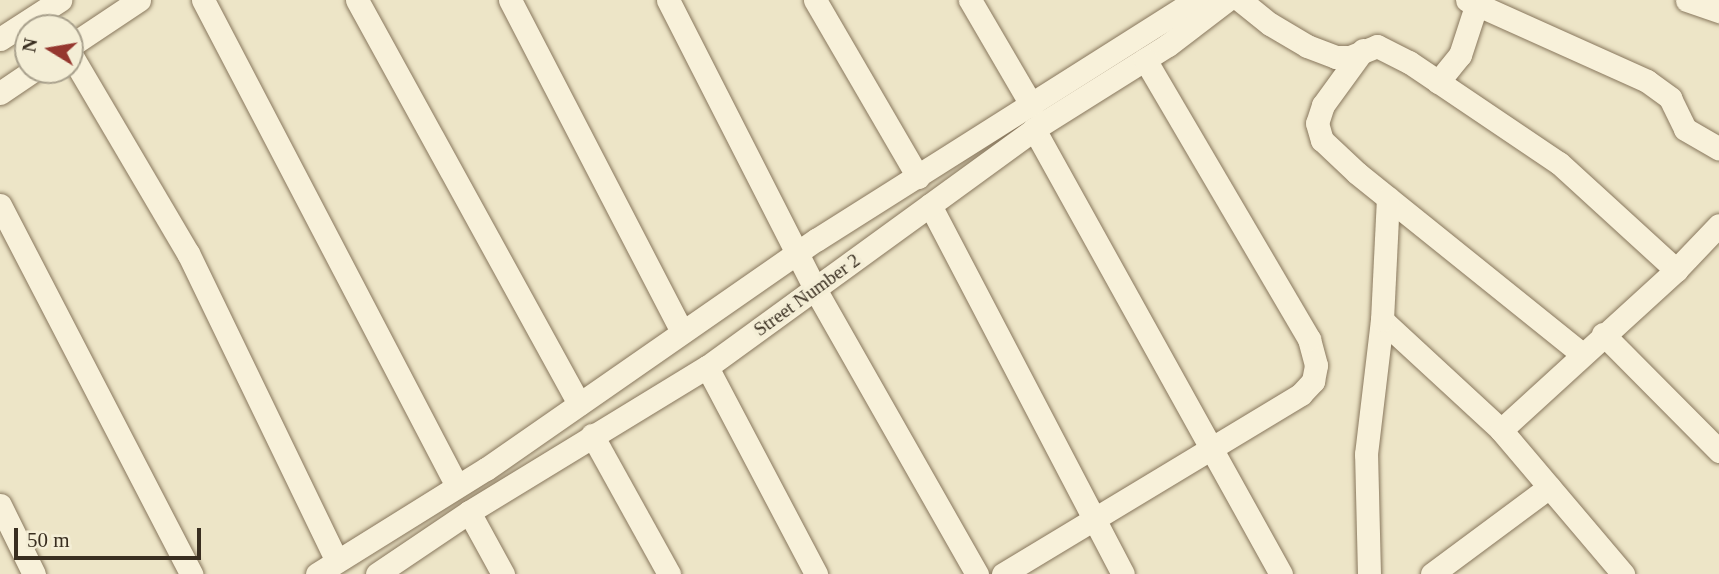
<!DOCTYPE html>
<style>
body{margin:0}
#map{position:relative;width:1719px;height:574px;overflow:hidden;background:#ede5c7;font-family:"Times New Roman",serif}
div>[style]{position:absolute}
.roads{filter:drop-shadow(0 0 2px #88775d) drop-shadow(0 0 2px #88775d)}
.street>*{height:23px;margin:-11.5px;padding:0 11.5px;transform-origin:11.5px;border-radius:11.5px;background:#f8f1da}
span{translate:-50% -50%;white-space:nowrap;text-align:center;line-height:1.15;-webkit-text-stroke:7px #f4eed6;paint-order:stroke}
.street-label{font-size:19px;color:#392e20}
.north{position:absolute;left:14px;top:14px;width:70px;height:70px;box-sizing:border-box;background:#f4eed6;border:2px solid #a9a18d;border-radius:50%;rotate:281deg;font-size:19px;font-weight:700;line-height:28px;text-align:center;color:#392e20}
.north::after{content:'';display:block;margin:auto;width:24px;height:32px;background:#95372f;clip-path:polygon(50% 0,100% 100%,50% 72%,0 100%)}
.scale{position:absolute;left:14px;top:528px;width:187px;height:32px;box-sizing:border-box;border:4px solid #392e20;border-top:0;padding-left:9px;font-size:21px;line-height:24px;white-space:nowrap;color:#392e20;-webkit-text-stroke:5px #f4eed6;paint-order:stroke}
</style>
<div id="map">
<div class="roads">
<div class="street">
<div style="left:203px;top:0;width:548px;rotate:62.41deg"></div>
<div style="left:357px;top:0;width:461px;rotate:61.2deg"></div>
<div style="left:510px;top:0;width:374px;rotate:62.6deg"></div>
<div style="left:668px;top:0;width:324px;rotate:63deg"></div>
<div style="left:815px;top:289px;width:328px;rotate:60.4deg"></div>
<div style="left:815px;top:0;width:205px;rotate:59.8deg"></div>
<div style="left:970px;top:0;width:123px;rotate:59.7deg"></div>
<div style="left:1240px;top:0;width:38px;rotate:39deg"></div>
<div style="left:1270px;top:24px;width:43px;rotate:30.7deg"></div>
<div style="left:1307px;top:46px;width:31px;rotate:21deg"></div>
<div style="left:1336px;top:57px;width:14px"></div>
<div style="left:1350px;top:57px;width:29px;rotate:-22deg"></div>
<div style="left:1377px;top:46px;width:36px;rotate:27deg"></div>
<div style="left:1409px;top:62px;width:181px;rotate:34deg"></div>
<div style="left:1559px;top:163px;width:159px;rotate:42.4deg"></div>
<div style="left:1467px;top:0;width:197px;rotate:24.2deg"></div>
<div style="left:1647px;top:81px;width:29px;rotate:36deg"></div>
<div style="left:1670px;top:98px;width:34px;rotate:64deg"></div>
<div style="left:1685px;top:129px;width:39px;rotate:30deg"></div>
<div style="left:1687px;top:0;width:34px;rotate:19deg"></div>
<div style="left:0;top:39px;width:72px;rotate:-33deg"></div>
<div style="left:70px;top:46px;width:83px;rotate:-33.7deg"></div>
<div style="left:1363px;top:50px;width:68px;rotate:126deg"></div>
<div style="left:1323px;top:105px;width:19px;rotate:108deg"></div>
<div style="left:1317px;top:123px;width:18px;rotate:74deg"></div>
<div style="left:1322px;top:140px;width:48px;rotate:43.3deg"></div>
<div style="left:1357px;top:173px;width:289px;rotate:38.8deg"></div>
<div style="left:70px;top:53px;width:232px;rotate:59.5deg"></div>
<div style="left:188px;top:253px;width:342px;rotate:64.2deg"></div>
<div style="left:1438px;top:82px;width:35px;rotate:-51deg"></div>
<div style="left:1460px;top:55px;width:58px;rotate:-71.9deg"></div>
<div style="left:0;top:93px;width:41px;rotate:-34.1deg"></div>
<div style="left:1034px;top:129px;width:509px;rotate:60.97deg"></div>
<div style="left:0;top:205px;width:416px;rotate:62.6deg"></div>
<div style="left:930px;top:205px;width:416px;rotate:62.4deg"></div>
<div style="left:1382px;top:320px;width:162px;rotate:42.7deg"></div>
<div style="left:1501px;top:430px;width:189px;rotate:49.7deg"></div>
<div style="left:1603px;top:334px;width:165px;rotate:45.2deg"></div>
<div style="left:707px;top:367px;width:234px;rotate:62.2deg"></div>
<div style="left:1501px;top:430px;width:237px;rotate:-42.4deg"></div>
<div style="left:1676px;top:270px;width:62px;rotate:-46.3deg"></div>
<div style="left:592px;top:435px;width:159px;rotate:61deg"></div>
<div style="left:0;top:505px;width:77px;rotate:63.8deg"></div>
<div style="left:469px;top:512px;width:71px;rotate:61.3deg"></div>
<div style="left:317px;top:574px;width:199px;rotate:-31.9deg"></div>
<div style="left:486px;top:469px;width:402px;rotate:-34.8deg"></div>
<div style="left:816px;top:240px;width:436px;rotate:-32.3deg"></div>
<div style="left:1185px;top:7px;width:20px;rotate:-20deg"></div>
<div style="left:377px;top:574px;width:111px;rotate:-34deg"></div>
<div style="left:469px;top:512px;width:279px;rotate:-31.4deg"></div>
<div style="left:707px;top:367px;width:404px;rotate:-36deg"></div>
<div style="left:1034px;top:129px;width:158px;rotate:-32.1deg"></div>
<div style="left:1168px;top:45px;width:74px;rotate:-37.3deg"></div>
<div style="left:1003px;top:574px;width:348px;rotate:-31.1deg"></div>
<div style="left:1301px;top:394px;width:18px;rotate:-47deg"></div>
<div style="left:1313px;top:381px;width:16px;rotate:-79deg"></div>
<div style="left:1316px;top:365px;width:27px;rotate:-105deg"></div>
<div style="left:1309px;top:339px;width:324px;rotate:-120.4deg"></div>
<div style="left:1369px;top:574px;width:120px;rotate:-91.4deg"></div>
<div style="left:1366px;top:454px;width:135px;rotate:-83.2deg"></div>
<div style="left:1382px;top:320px;width:122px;rotate:-87.2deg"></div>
<div style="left:1432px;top:574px;width:146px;rotate:-36.6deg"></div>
</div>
</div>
<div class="street-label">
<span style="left:807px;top:295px;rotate:-36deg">Street Number 2</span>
</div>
<div class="north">N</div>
<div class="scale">50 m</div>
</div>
